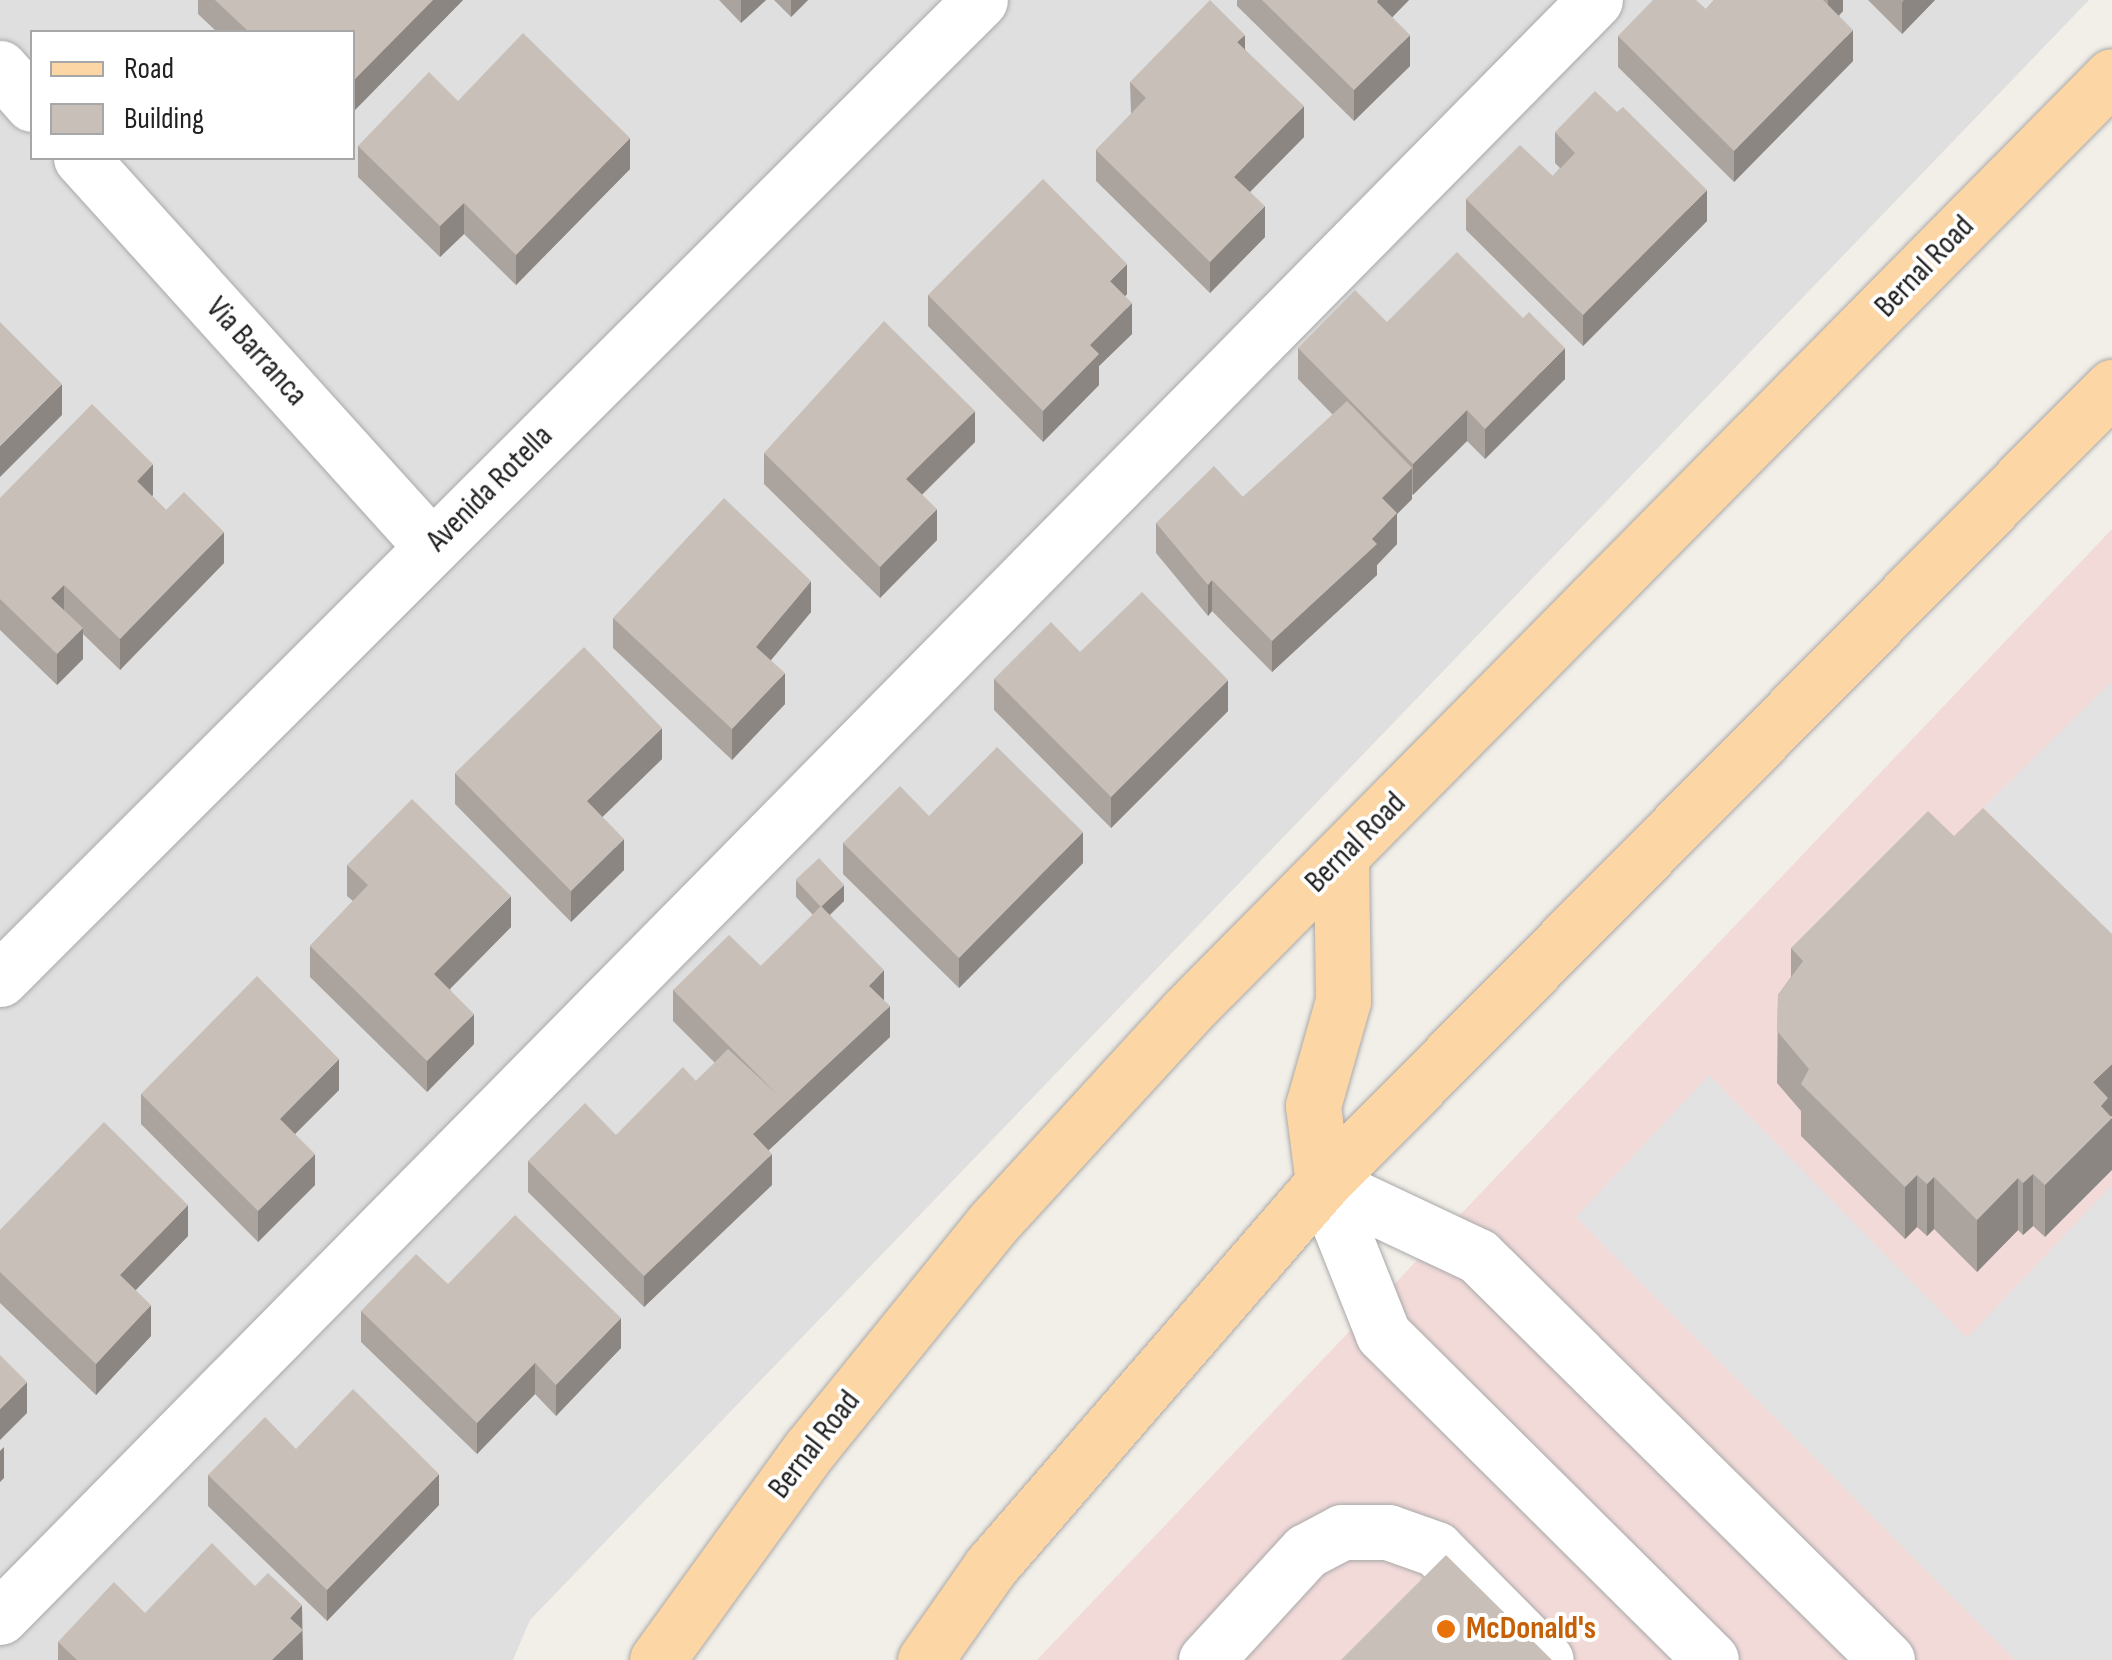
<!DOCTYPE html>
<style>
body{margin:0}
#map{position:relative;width:2112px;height:1660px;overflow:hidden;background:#f2efe9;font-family:"Sofia Sans Condensed",sans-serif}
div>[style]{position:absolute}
.residential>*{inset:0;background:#e0dfdf}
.commercial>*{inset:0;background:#f2dad9}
.parking>*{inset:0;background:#e2e2e2}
.roads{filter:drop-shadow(0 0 2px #a9a9a9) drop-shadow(0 0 2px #a9a9a9)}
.minor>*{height:55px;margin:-27.5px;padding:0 27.5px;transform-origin:27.5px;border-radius:27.5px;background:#fff}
.major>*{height:55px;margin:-27.5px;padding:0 27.5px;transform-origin:27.5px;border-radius:27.5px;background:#fcd6a4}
.wall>*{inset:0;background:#aba49e}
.shaded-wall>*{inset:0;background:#8b8681}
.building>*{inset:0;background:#c7bfb8;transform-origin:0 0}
.dots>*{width:28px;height:28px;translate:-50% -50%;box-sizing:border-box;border:5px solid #fff;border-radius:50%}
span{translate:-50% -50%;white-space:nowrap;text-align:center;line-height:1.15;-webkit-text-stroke:8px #fff;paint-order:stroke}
.street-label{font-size:32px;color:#222}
.food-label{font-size:32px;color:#c56008;font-weight:700}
.left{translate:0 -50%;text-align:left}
.legend{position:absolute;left:30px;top:30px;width:325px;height:130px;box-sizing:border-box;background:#fff;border:2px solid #a7a7a7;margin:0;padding:12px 18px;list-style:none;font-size:30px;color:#222}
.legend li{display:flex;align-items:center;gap:20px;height:50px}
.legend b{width:50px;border:2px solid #a7a7a7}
</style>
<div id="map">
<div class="residential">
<div style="clip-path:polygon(evenodd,0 0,2089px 0,530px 1620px,513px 1660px,0 1660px,0 0,32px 32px,352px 32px,352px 158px,32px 158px,32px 32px)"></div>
</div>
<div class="commercial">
<div style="clip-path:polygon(2112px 529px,2112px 1660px,1037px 1660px)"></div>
</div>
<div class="parking">
<div style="clip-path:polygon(2112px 681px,2112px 941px,1984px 807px)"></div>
<div style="clip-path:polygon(1709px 1075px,1967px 1338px,2112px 1185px,2112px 1660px,2015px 1660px,1576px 1217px)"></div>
</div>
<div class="roads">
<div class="minor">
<div style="left:0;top:68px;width:48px;rotate:48.4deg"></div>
<div style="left:81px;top:158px;width:524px;rotate:47.94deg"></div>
<div style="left:0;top:979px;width:1385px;rotate:-44.97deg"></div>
<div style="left:1323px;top:1183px;width:171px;rotate:25.2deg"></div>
<div style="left:1478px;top:1256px;width:575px;rotate:44.65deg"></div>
<div style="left:1323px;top:1183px;width:162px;rotate:68.3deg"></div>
<div style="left:1383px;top:1334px;width:462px;rotate:44.8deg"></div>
<div style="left:0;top:1617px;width:2271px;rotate:-45.39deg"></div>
<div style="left:1206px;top:1660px;width:148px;rotate:-47.5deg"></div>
<div style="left:1306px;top:1551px;width:41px;rotate:-27.8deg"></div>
<div style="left:1342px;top:1532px;width:46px"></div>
<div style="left:1388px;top:1532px;width:51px;rotate:19.5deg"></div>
<div style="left:1436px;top:1549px;width:156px;rotate:45.3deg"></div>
</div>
<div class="major">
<div style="left:1323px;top:1183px;width:78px;rotate:-97.4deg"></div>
<div style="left:1313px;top:1106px;width:109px;rotate:-74.1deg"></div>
<div style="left:1343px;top:1001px;width:142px;rotate:-90.8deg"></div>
<div style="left:657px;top:1660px;width:261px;rotate:-54.1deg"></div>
<div style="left:810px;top:1449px;width:289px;rotate:-51deg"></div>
<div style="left:992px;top:1224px;width:289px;rotate:-47.5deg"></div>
<div style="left:1187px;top:1011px;width:1315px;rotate:-45.31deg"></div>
<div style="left:925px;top:1660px;width:115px;rotate:-54.9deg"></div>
<div style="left:991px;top:1566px;width:507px;rotate:-49.08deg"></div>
<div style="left:1323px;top:1183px;width:1121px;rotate:-45.25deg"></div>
</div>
</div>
<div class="wall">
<div style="clip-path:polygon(198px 0,463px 0,352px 113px,352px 32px,217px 32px,198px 14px)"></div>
<div style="clip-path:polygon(719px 0,766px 0,741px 23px)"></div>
<div style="clip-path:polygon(774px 0,808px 0,791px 17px)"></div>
<div style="clip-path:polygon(1237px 0,1409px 0,1392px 17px,1410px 66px,1354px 121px,1237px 6px)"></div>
<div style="clip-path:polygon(1714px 0,1843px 0,1843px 11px,1839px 16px,1853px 61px,1734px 182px,1618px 67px,1618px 36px,1706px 9px)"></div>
<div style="clip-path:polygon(1868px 0,1935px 0,1902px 34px)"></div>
<div style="clip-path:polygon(1245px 49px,1304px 137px,1250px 192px,1265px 237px,1210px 293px,1096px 181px,1096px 150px,1131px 114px,1130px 82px)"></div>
<div style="clip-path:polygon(458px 101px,630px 169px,516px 285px,464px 234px,440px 257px,358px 177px,358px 146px)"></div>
<div style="clip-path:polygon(1555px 132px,1707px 221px,1583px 346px,1466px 230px,1466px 199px,1553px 176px,1560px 168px,1555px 163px)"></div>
<div style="clip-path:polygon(1127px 294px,1125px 296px,1132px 334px,1099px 366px,1099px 385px,1043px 442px,928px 326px,928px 295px)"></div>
<div style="clip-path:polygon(1387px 322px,1565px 379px,1485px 459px,1467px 441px,1412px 495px,1412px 499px,1397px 514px,1397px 544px,1377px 565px,1377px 575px,1272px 672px,1212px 611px,1208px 616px,1156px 553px,1156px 523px,1243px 497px,1333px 415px,1298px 379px,1298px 348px)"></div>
<div style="clip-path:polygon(975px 442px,922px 495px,937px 540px,880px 598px,764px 484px,764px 453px)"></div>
<div style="clip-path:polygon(153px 495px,152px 496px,166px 510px,224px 563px,120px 670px,83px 634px,83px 659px,57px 685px,0 630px,0 498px)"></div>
<div style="clip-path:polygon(811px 612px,771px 660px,785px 704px,732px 760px,613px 648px,613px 618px)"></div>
<div style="clip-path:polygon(1080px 652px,1228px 711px,1111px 828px,994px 710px,994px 679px)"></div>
<div style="clip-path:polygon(662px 759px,602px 817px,624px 870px,571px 922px,455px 804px,455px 773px)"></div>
<div style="clip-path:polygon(929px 816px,1083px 863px,959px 988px,843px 874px,843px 843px)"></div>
<div style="clip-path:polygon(347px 865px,511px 927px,450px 989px,474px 1044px,427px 1092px,310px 977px,310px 946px,353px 901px,347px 896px)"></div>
<div style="clip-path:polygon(796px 880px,844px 901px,830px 915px,884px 1000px,890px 1037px,768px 1150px,772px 1185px,644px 1307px,528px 1192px,528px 1161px,616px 1135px,696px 1081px,715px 1063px,673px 1021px,673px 990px,761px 966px,813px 915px,796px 897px)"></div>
<div style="clip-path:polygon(1791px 948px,2111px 1117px,2045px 1237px,2033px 1226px,2023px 1235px,2018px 1230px,1977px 1272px,1934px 1229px,1927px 1236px,1917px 1227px,1905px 1239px,1801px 1136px,1801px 1111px,1777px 1083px,1778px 995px,1791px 977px)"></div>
<div style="clip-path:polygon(339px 1090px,295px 1134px,315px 1185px,258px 1242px,141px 1124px,141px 1094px)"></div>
<div style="clip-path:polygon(0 1230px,188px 1236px,136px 1290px,151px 1336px,96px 1395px,0 1303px)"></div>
<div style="clip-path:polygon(448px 1284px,621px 1348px,556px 1416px,535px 1394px,477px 1454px,361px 1342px,361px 1311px)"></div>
<div style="clip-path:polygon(296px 1449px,439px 1505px,327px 1621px,208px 1506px,208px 1475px)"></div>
<div style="clip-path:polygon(145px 1613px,302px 1630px,303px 1660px,58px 1660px,58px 1642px)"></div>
</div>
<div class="shaded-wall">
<div style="clip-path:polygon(433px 0,463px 0,352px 113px,352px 82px)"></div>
<div style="clip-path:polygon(741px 0,766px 0,741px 23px)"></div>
<div style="clip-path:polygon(791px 0,808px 0,791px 17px)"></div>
<div style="clip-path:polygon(1378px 0,1409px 0,1377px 33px,1377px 2px)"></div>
<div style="clip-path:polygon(1828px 0,1843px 0,1843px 11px,1828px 26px)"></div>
<div style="clip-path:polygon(1904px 0,1935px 0,1902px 34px,1902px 3px)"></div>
<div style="clip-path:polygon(1853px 30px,1853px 61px,1734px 182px,1734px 151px)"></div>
<div style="clip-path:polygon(1245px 35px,1245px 65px,1237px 42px)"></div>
<div style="clip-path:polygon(1410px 35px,1410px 66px,1354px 121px,1354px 90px)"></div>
<div style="clip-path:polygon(1304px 106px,1304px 137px,1234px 208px,1234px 177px)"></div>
<div style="clip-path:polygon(630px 138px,630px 169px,516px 285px,516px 255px)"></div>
<div style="clip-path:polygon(1707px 190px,1707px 221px,1583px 346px,1583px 315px)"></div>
<div style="clip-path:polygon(464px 203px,464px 234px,440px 257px,440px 226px)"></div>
<div style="clip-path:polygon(1265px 206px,1265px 237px,1210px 293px,1210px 262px)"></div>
<div style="clip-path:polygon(1127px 264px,1127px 294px,1110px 312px,1110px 281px)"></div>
<div style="clip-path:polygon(1132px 303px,1132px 334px,1099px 366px,1099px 385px,1043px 442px,1043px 411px,1090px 345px)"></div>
<div style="clip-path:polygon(1565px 348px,1565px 379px,1485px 459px,1485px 429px)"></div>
<div style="clip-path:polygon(62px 384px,62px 415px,0 477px,0 446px)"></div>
<div style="clip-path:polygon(1467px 410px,1467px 441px,1413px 495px,1413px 464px)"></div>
<div style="clip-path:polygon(975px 411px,975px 442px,906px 510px,906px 479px)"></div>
<div style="clip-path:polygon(153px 464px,153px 495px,137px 511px,137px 481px)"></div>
<div style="clip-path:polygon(1412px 468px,1412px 499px,1397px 514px,1397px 544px,1377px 565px,1377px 575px,1272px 672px,1272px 641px,1372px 539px,1382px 498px)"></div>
<div style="clip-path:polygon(937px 509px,937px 540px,880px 598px,880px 567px)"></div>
<div style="clip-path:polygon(224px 532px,224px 563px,120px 670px,120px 639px)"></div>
<div style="clip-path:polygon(1212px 580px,1212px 611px,1208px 616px,1208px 585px)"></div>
<div style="clip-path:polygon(811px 581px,811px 612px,756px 678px,756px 647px)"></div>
<div style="clip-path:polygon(64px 585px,64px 616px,51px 598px)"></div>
<div style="clip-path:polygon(83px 628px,83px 659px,57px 685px,57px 654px)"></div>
<div style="clip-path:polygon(785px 673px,785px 704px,732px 760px,732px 729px)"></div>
<div style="clip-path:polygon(1228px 680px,1228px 711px,1111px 828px,1111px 797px)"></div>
<div style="clip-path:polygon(662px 728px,662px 759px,587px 832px,587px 801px)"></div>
<div style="clip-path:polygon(1083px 832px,1083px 863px,959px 988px,959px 958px)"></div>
<div style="clip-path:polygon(624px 839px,624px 870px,571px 922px,571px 891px)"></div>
<div style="clip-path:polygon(844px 885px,844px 901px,821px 923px,821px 907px)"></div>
<div style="clip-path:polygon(511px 896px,511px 927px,434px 1005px,434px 974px)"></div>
<div style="clip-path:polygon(884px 970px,884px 1001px,869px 986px)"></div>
<div style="clip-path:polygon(890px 1006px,890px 1037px,753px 1165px,753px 1134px)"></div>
<div style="clip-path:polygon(474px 1014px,474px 1044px,427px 1092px,427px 1061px)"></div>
<div style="clip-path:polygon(339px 1059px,339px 1090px,280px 1149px,280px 1119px)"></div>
<div style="clip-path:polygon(2112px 1064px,2112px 1116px,2108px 1119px,2112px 1118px,2112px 1170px,2045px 1237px,2045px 1185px,2093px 1082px)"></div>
<div style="clip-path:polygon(315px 1154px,315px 1185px,258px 1242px,258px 1211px)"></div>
<div style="clip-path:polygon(772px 1154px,772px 1185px,644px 1307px,644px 1276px)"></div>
<div style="clip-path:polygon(2033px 1174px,2033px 1226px,2023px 1235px,2023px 1183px)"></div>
<div style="clip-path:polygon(1917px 1175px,1917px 1227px,1905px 1239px,1905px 1187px)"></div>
<div style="clip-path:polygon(1934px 1177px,1934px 1229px,1927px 1236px,1927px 1184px)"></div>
<div style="clip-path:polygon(2018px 1178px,2018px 1230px,1977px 1272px,1977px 1220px)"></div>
<div style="clip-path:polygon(188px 1205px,188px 1236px,120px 1306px,120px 1275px)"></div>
<div style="clip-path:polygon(151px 1305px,151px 1336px,96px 1395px,96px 1364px)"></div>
<div style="clip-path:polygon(621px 1318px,621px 1348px,556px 1416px,556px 1385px)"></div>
<div style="clip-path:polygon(535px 1363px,535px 1394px,477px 1454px,477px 1423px)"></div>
<div style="clip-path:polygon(27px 1382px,27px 1413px,0 1440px,0 1409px)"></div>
<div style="clip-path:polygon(4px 1447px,4px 1478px,0 1482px,0 1451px)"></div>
<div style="clip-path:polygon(439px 1474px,439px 1505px,327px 1621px,327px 1590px)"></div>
<div style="clip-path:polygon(302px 1605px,303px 1660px,272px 1660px,290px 1618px)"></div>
</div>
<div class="building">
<div style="clip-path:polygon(215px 0,433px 0,352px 82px,352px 32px,249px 32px)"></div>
<div style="clip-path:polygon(1210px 0,1245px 35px,1237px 42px,1304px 106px,1234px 177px,1265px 206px,1210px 262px,1096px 150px,1146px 98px,1130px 82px)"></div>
<div style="clip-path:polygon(1262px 0,1378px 0,1377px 2px,1410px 35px,1354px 90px)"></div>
<div style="clip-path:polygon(1653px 0,1696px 0,1706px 9px,1714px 0,1823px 0,1853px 30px,1734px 151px,1618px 36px)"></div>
<div style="clip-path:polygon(523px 33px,630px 138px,516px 255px,464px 203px,440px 226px,358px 146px,429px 72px,458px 101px)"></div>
<div style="clip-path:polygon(1595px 91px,1617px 112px,1623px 107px,1707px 190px,1583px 315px,1466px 199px,1520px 145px,1553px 176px,1575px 153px,1555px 132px)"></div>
<div style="clip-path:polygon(1043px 179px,1127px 264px,1110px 281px,1132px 303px,1090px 345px,1099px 354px,1043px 411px,928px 295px)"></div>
<div style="clip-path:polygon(1457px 252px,1523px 318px,1529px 312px,1565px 348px,1485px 429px,1467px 410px,1413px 464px,1298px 348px,1355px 290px,1387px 322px)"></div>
<div style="clip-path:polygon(884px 321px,975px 411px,906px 479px,937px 509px,880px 567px,764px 453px)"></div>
<div style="clip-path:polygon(0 322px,62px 384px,0 446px)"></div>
<div style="clip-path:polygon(1347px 401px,1412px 468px,1382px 498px,1397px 513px,1372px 539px,1377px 544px,1272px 641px,1212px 580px,1208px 585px,1156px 523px,1214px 466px,1243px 497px)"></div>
<div style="clip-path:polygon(92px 404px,153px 464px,137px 481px,166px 510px,184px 492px,224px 532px,120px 639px,64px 585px,51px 598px,83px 628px,57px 654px,0 599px,0 498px)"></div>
<div style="clip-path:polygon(724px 498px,811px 581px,756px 647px,785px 673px,732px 729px,613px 618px)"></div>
<div style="clip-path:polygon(1142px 592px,1228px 680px,1111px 797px,994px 679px,1051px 622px,1080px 652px)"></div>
<div style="clip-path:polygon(584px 647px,662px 728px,587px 801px,624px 839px,571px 891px,455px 773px)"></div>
<div style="clip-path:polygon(997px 747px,1083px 832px,959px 958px,843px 843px,900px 786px,929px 816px)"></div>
<div style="clip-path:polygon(412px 799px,511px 896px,434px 974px,474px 1014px,427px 1061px,310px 946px,368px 885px,347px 865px)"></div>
<div style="clip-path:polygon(1983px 808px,2112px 934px,2112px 1064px,2093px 1082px,2108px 1098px,2101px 1106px,2112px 1118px,2045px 1185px,2033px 1174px,2023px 1183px,2018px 1178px,1977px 1220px,1934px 1177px,1927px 1184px,1917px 1175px,1905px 1187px,1801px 1084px,1809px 1069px,1777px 1031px,1778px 995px,1803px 961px,1791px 948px,1928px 811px,1954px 836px)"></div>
<div style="left:819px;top:858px;width:37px;height:32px;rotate:47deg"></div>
<div style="clip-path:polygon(821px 906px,884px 970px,869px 986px,890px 1006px,753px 1134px,772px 1154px,644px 1276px,528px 1161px,585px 1103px,616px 1135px,683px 1067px,696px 1081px,728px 1049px,777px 1094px,673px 990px,729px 935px,761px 966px)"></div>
<div style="clip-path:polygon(257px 976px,339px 1059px,280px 1119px,315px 1154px,258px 1211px,141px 1094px)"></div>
<div style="clip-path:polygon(104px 1122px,188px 1205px,120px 1275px,151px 1305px,96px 1364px,0 1272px,0 1230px)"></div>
<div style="clip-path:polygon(515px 1215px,621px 1318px,556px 1385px,535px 1363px,477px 1423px,361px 1311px,416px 1254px,448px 1284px)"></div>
<div style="clip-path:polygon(0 1355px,27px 1382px,0 1409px)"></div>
<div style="clip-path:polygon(353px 1389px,439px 1474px,327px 1590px,208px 1475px,265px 1417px,296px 1449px)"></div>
<div style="clip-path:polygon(212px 1543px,255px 1586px,268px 1573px,302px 1605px,290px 1618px,303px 1630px,272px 1660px,77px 1660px,58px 1642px,114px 1582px,145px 1613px)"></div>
<div style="clip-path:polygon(1446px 1555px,1552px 1660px,1341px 1660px)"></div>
</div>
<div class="dots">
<div style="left:1446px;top:1629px;background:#e8710a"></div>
</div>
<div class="street-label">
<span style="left:1925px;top:267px;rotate:-46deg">Bernal Road</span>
<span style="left:256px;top:352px;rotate:48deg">Via Barranca</span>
<span style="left:490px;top:489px;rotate:-45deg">Avenida Rotella</span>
<span style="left:1356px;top:843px;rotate:-45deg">Bernal Road</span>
<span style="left:815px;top:1445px;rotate:-52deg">Bernal Road</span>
</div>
<div class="food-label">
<span class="left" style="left:1466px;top:1629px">McDonald's</span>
</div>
<ul class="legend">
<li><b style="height:12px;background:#fcd6a4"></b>Road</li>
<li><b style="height:28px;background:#c7bfb8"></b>Building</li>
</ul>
</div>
